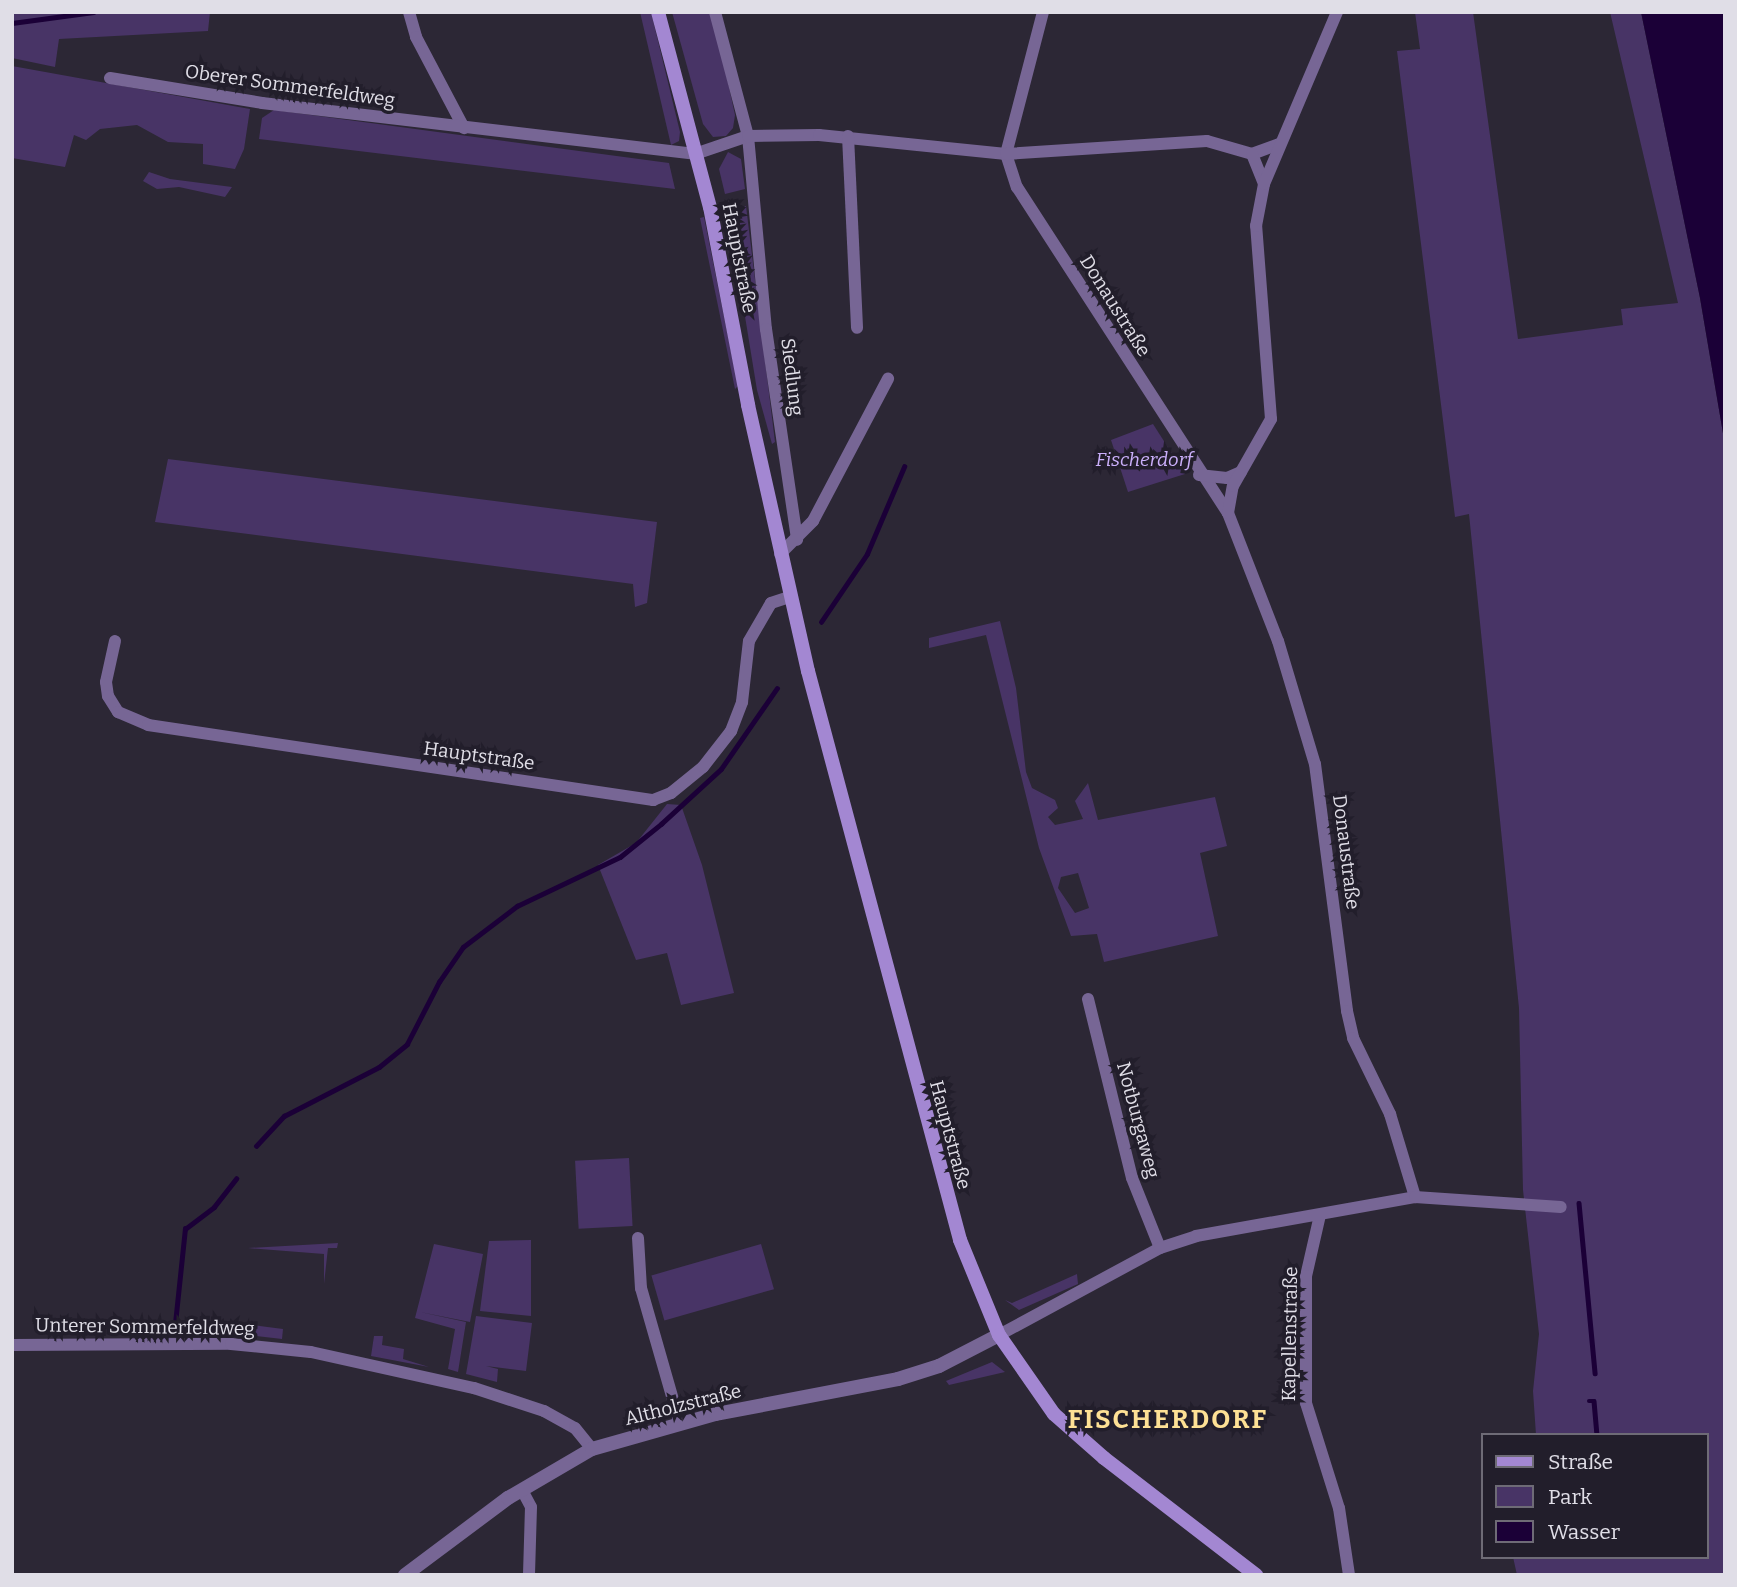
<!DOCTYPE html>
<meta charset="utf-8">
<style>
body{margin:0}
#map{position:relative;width:1737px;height:1587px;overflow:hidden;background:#2c2735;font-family:Bitter,serif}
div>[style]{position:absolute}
.green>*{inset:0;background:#483466;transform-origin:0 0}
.water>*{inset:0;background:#1b0037}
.stream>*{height:4.5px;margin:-2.25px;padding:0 2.25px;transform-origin:2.25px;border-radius:2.25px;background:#1b0037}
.minor>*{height:12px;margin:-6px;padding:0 6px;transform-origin:6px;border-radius:6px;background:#776695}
.tertiary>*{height:14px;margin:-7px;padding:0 7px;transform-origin:7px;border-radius:7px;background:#776695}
.secondary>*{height:14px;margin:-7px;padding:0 7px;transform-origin:7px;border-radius:7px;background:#a387d2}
span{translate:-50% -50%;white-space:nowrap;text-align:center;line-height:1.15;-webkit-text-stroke:7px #221e2b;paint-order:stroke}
.street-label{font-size:19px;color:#e0dee7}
.park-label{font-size:19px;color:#cbb0fb;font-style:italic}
.district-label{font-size:26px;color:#fee195;font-weight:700;letter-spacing:2px}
.frame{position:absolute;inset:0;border:14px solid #e0dee7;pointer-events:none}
.legend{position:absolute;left:1481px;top:1433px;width:228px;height:126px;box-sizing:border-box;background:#221e2b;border:2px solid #6e6b76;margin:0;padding:9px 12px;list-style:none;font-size:21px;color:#e0dee7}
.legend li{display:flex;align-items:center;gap:14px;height:35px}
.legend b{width:35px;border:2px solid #6e6b76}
</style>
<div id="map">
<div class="green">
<div style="clip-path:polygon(12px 12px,210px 12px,208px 31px,59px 39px,55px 67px,12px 58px)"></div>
<div style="clip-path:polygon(640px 12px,651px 12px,680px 132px,679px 141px,671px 145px)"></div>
<div style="clip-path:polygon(672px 12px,711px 12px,714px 18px,735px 115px,733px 128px,726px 136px,713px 137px,703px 124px)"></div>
<div style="clip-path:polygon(1415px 12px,1473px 12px,1518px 339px,1623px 325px,1621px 309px,1678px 303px,1610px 12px,1641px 12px,1700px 298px,1725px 445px,1725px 1575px,1517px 1575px,1513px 1557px,1707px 1557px,1707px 1435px,1536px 1435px,1533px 1391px,1539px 1334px,1523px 1190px,1519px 1008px,1469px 514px,1455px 517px,1397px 51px,1420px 49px)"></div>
<div style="clip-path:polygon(12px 66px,250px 109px,244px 149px,235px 169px,203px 164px,203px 144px,168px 142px,137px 125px,100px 129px,86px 140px,74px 135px,65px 167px,12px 158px)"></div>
<div style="clip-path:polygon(274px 110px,669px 163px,675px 189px,259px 139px,262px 118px)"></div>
<div style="clip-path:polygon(728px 152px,741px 159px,745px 189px,725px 194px,719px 169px)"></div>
<div style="clip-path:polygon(149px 172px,170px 179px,232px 187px,225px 197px,179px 187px,157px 189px,143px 181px)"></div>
<div style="clip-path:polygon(746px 206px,775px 442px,772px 444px,757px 390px,728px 212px)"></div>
<div style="clip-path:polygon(704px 217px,738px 386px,735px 389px,700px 218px)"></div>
<div style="clip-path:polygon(1153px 424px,1185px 474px,1128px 492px,1111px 440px)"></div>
<div style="clip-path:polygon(168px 459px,657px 522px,647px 603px,635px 607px,633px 584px,155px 522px)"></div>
<div style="clip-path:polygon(evenodd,1000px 621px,1016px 688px,1026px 772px,1032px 788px,1055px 800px,1058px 808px,1048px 817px,1055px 825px,1083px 819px,1075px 801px,1088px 783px,1098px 820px,1215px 797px,1227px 846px,1200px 853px,1218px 936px,1104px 962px,1097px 934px,1071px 936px,1039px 848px,986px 635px,929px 648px,929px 638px,1000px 621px,1078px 873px,1089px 908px,1075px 913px,1058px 888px,1061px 877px,1078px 873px)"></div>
<div style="clip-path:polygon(667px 804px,681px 805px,702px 865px,734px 993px,681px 1005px,667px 953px,636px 960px,598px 865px,636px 843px)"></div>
<div style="left:629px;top:1158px;width:68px;height:54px;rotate:87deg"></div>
<div style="clip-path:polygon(531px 1240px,531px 1316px,480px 1311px,489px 1241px)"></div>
<div style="clip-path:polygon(338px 1243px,337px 1248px,328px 1248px,324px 1284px,324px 1254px,248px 1248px)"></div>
<div style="clip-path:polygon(434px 1244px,483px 1254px,470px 1322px,420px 1312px,466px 1322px,458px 1372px,448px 1369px,455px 1329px,415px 1318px)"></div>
<div style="left:761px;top:1244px;width:47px;height:114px;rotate:74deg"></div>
<div style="clip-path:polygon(1077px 1274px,1078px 1284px,1019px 1310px,1005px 1300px,1012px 1303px)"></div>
<div style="clip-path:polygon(476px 1316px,532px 1323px,526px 1371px,486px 1366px,498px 1369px,497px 1382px,466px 1374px)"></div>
<div style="clip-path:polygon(237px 1323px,283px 1329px,282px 1339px,240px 1334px)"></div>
<div style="clip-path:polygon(374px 1336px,383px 1336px,382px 1345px,404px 1349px,403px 1359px,429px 1367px,371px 1356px)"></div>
<div style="clip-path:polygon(992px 1362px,1005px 1372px,949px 1385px,946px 1381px)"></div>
</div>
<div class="water">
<div style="clip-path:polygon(1641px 12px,1725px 12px,1725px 445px,1700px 298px)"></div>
</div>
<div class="stream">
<div style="left:12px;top:23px;width:82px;rotate:-7.7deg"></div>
<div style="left:821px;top:622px;width:82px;rotate:-55.9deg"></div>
<div style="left:867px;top:554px;width:95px;rotate:-67deg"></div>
<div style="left:256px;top:1146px;width:41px;rotate:-47deg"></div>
<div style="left:284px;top:1116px;width:107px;rotate:-27.3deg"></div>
<div style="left:379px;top:1067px;width:36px;rotate:-39deg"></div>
<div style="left:407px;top:1044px;width:70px;rotate:-62.7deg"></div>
<div style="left:439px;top:982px;width:42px;rotate:-55.6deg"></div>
<div style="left:463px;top:947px;width:68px;rotate:-37.2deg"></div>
<div style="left:517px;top:906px;width:114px;rotate:-25.4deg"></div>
<div style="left:620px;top:857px;width:53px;rotate:-38.8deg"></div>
<div style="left:661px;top:824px;width:81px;rotate:-42.5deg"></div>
<div style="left:721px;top:769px;width:98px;rotate:-55.3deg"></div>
<div style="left:1579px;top:1203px;width:171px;rotate:84.6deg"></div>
<div style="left:174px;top:1333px;width:105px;rotate:-84deg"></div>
<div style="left:185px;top:1229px;width:36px;rotate:-37deg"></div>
<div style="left:214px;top:1207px;width:36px;rotate:-52deg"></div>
<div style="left:1589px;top:1401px;width:5px"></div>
<div style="left:1594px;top:1401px;width:34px;rotate:85deg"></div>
</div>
<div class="minor">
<div style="left:409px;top:12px;width:26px;rotate:74deg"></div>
<div style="left:416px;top:37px;width:103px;rotate:62.2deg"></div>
<div style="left:715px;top:12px;width:128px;rotate:75.1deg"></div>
<div style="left:748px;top:136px;width:194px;rotate:84.7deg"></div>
<div style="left:766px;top:329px;width:213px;rotate:81.6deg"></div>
<div style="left:1043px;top:12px;width:147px;rotate:104.6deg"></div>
<div style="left:1006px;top:154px;width:35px;rotate:72deg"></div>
<div style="left:1017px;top:187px;width:388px;rotate:57.1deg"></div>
<div style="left:1228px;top:513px;width:137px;rotate:68.7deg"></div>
<div style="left:1278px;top:641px;width:128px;rotate:73.3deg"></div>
<div style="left:1315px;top:764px;width:249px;rotate:82.6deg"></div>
<div style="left:1347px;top:1011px;width:28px;rotate:77deg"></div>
<div style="left:1353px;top:1038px;width:85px;rotate:64deg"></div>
<div style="left:1390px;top:1114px;width:87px;rotate:73.2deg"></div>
<div style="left:110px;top:78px;width:154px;rotate:9.3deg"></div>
<div style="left:262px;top:103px;width:436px;rotate:6.7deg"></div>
<div style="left:695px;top:154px;width:56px;rotate:-18.8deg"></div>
<div style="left:748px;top:136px;width:71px;rotate:-0.8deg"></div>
<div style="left:819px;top:135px;width:188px;rotate:5.8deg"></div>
<div style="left:1006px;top:154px;width:201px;rotate:-3.7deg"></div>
<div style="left:1207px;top:141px;width:47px;rotate:16.1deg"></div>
<div style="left:1252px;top:154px;width:30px;rotate:-20deg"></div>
<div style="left:848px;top:136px;width:192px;rotate:87.3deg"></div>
<div style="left:1252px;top:154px;width:32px;rotate:68deg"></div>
<div style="left:1199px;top:475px;width:28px;rotate:6deg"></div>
<div style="left:1227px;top:478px;width:15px;rotate:-23deg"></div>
<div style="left:1228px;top:513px;width:27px;rotate:-80deg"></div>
<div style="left:1233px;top:486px;width:77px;rotate:-60.4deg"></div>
<div style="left:1271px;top:419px;width:194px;rotate:-94.4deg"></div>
<div style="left:1256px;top:226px;width:43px;rotate:-79.2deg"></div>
<div style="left:1264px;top:184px;width:187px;rotate:-67deg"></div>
<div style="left:780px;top:554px;width:47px;rotate:-45deg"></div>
<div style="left:813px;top:521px;width:161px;rotate:-62.2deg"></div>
<div style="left:115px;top:641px;width:42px;rotate:102.4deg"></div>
<div style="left:106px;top:682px;width:14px;rotate:82deg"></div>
<div style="left:108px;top:696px;width:19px;rotate:58deg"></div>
<div style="left:118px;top:712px;width:33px;rotate:23deg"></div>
<div style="left:148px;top:725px;width:511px;rotate:8.45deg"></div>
<div style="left:653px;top:800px;width:19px;rotate:-21deg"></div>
<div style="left:671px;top:793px;width:41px;rotate:-39.1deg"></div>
<div style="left:703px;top:767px;width:46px;rotate:-52.1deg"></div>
<div style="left:731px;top:731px;width:31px;rotate:-69deg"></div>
<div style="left:742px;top:702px;width:61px;rotate:-83.5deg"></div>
<div style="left:749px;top:641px;width:44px;rotate:-59.9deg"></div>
<div style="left:771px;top:603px;width:20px;rotate:-18deg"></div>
<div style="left:1088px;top:999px;width:184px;rotate:76.2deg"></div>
<div style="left:1132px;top:1178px;width:75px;rotate:68.2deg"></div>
<div style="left:1320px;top:1215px;width:63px;rotate:102.9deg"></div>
<div style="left:1306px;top:1276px;width:127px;rotate:90deg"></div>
<div style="left:1306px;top:1403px;width:110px;rotate:72.6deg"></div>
<div style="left:1339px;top:1508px;width:68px;rotate:81.5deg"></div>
<div style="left:638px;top:1238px;width:50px;rotate:86.6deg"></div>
<div style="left:641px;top:1288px;width:141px;rotate:74deg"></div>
<div style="left:999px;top:1335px;width:183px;rotate:-28.4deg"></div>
<div style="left:1160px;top:1248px;width:38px;rotate:-18deg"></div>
<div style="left:1196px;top:1236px;width:222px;rotate:-10.1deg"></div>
<div style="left:1415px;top:1197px;width:146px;rotate:3.9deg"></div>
<div style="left:12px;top:1345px;width:219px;rotate:-0.3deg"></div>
<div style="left:231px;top:1344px;width:80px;rotate:5.7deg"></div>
<div style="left:311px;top:1352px;width:167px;rotate:12.5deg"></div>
<div style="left:474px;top:1388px;width:74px;rotate:18.2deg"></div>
<div style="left:544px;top:1411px;width:35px;rotate:29deg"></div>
<div style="left:575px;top:1428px;width:27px;rotate:51deg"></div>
<div style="left:522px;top:1490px;width:19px;rotate:62deg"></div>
<div style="left:531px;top:1507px;width:68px;rotate:91.7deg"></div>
</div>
<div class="tertiary">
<div style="left:405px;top:1575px;width:129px;rotate:-36.8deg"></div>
<div style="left:508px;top:1498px;width:97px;rotate:-30.3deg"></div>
<div style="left:592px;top:1449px;width:129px;rotate:-15.8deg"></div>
<div style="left:716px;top:1414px;width:185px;rotate:-10.9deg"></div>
<div style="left:898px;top:1379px;width:43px;rotate:-17.6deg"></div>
<div style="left:939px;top:1366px;width:68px;rotate:-27.3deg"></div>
</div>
<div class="secondary">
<div style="left:658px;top:12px;width:202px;rotate:75.1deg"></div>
<div style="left:710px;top:207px;width:202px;rotate:79.1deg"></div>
<div style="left:748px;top:405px;width:273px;rotate:77.3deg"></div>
<div style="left:808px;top:671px;width:589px;rotate:75.04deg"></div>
<div style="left:960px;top:1240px;width:103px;rotate:67.7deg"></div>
<div style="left:999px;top:1335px;width:96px;rotate:55.2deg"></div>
<div style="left:1054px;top:1414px;width:67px;rotate:41.3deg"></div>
<div style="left:1104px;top:1458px;width:192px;rotate:37.6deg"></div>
</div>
<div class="street-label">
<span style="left:290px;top:86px;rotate:8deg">Oberer Sommerfeldweg</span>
<span style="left:739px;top:258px;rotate:79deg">Hauptstraße</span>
<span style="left:1115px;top:306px;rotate:58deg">Donaustraße</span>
<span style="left:792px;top:377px;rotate:83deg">Siedlung</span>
<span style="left:479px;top:756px;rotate:8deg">Hauptstraße</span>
<span style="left:1346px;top:852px;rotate:83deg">Donaustraße</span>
<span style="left:1138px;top:1120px;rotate:75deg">Notburgaweg</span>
<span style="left:950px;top:1135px;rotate:75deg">Hauptstraße</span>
<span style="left:145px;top:1327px;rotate:1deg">Unterer Sommerfeldweg</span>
<span style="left:1290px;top:1334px;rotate:-89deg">Kapellenstraße</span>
<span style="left:683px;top:1405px;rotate:-14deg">Altholzstraße</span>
</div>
<div class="park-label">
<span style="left:1144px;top:460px">Fischerdorf</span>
</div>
<div class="district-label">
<span style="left:1168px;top:1420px">FISCHERDORF</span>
</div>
<div class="frame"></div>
<ul class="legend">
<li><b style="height:9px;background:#a387d2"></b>Straße</li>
<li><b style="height:19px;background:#483466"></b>Park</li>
<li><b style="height:19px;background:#1b0037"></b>Wasser</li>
</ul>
</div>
